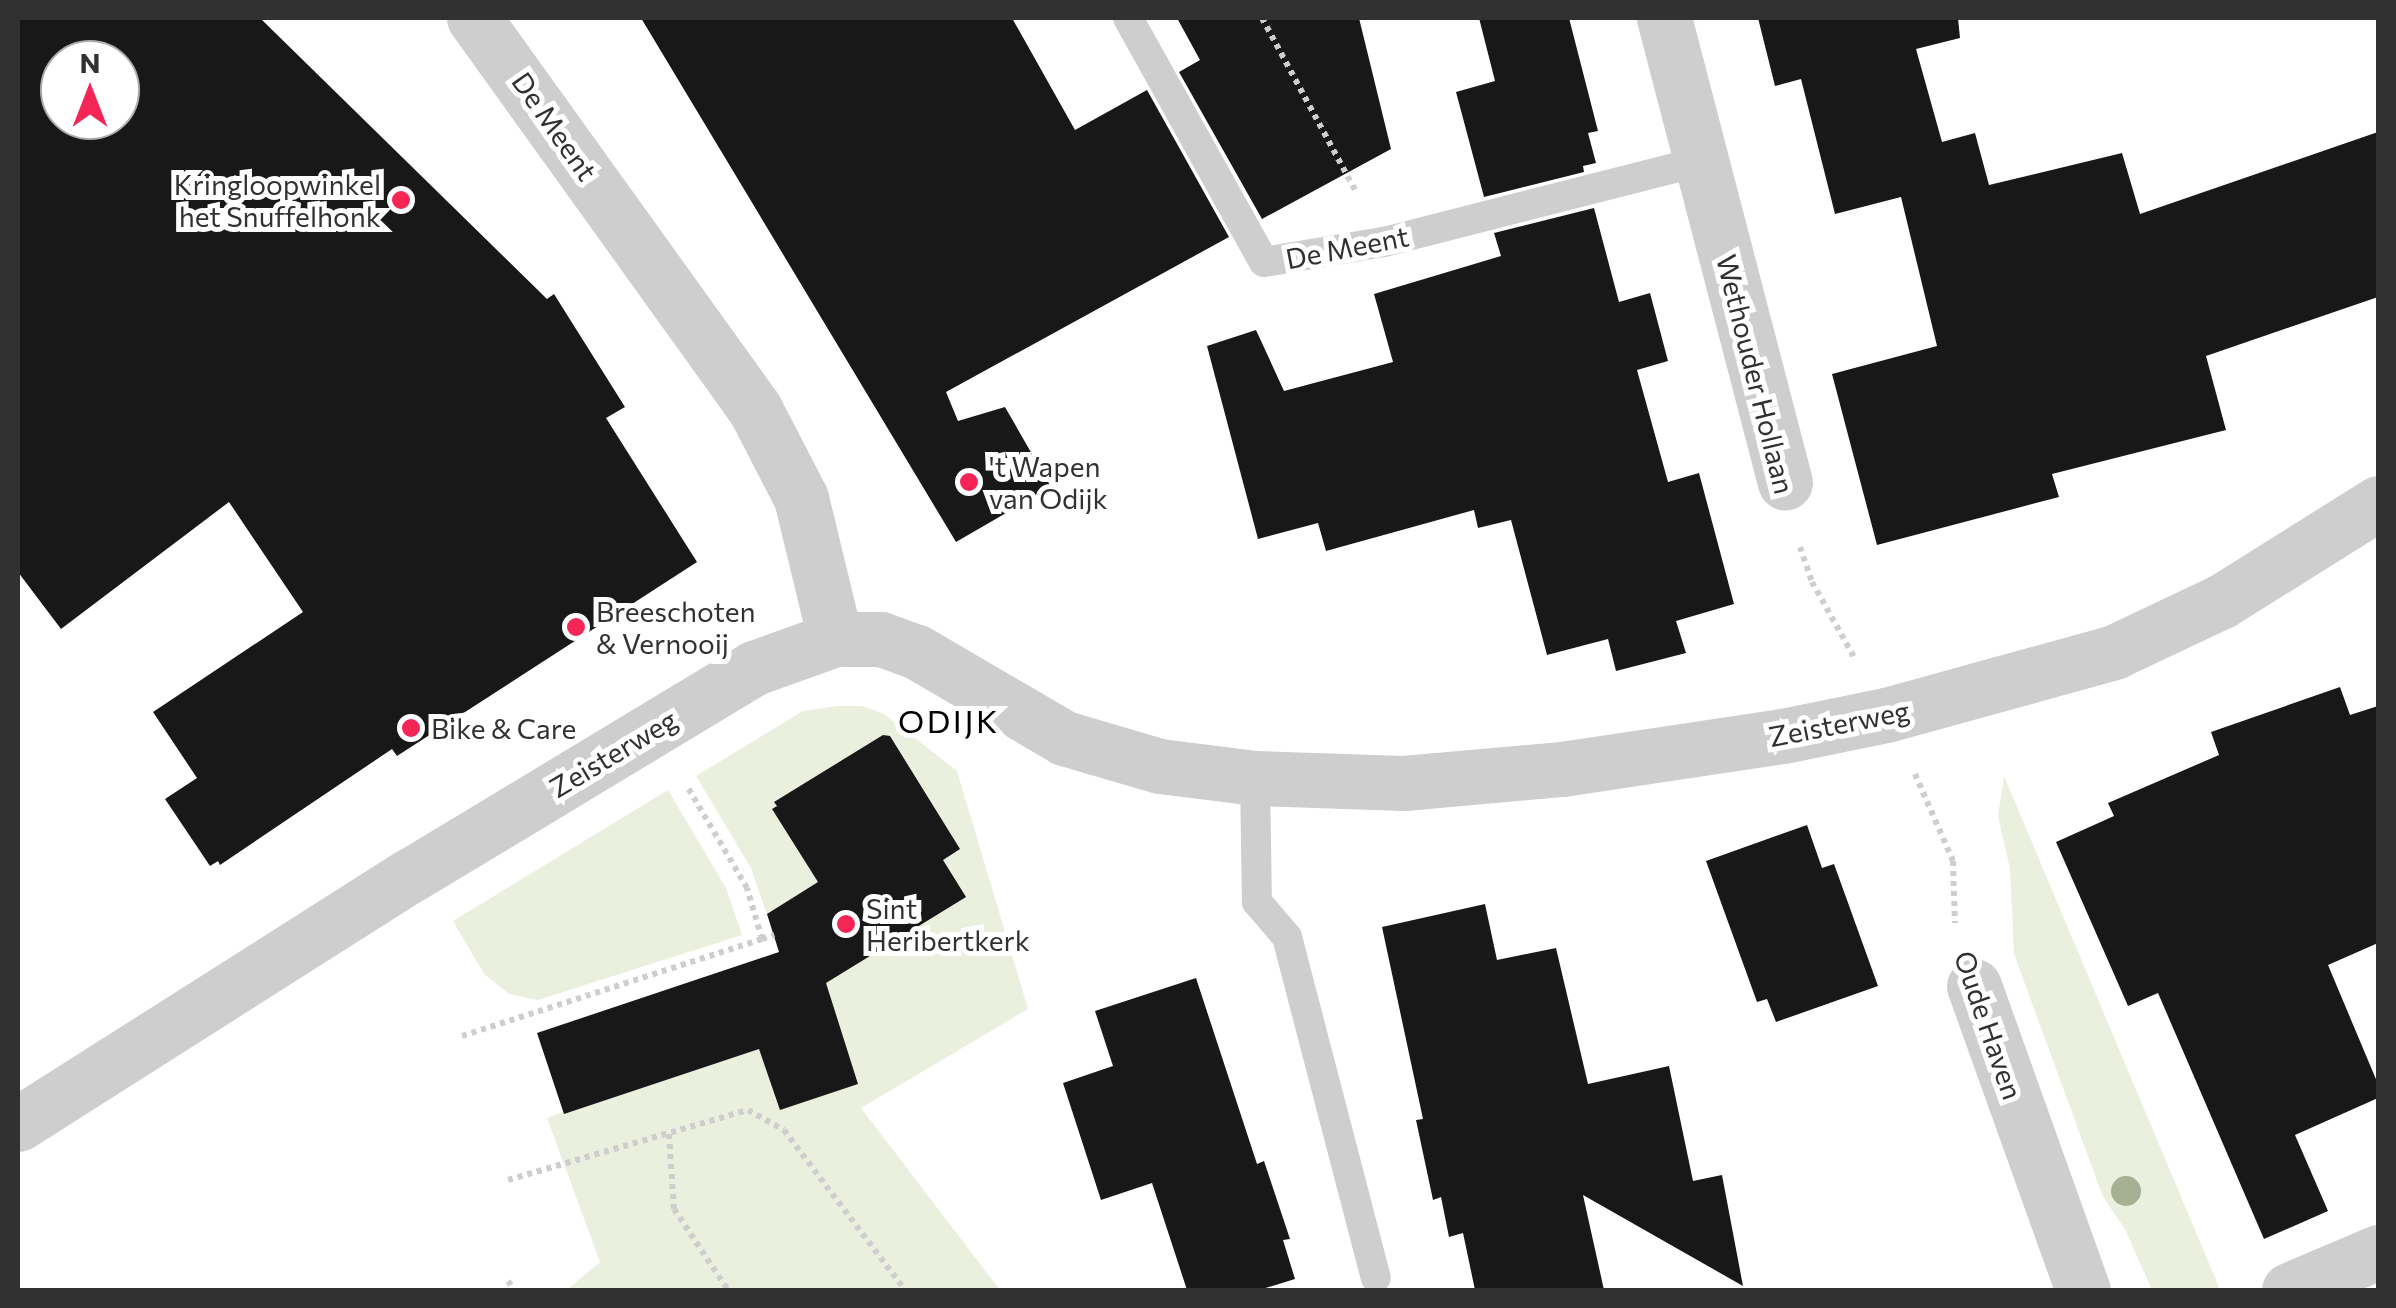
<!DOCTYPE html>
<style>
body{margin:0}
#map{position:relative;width:2396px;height:1308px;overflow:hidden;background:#fff;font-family:Commissioner,sans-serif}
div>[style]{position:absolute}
.green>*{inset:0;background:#eaefde}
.building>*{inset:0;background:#181818}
.path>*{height:6px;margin-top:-3px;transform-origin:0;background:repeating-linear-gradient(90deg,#cecece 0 5px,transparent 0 10px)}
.lane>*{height:30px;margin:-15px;padding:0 15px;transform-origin:15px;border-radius:15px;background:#cecece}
.street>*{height:55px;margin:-27.5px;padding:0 27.5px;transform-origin:27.5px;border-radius:27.5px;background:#cecece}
.trees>*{width:30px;height:30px;margin:-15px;border-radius:50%;background:#a5b192}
.dots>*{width:28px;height:28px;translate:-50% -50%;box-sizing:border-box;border:5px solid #fff;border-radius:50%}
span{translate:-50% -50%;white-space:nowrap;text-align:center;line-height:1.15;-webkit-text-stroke:10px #fff;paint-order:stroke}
.street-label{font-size:28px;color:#313131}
.poi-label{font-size:28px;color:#313131}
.right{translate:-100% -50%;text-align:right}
.left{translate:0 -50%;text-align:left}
.quarter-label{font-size:32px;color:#000;letter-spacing:2.5px}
.frame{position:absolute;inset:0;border:20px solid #313131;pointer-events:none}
.north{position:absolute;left:40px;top:40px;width:100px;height:100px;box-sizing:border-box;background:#fff;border:2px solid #adadad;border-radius:50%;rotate:0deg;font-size:28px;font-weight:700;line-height:40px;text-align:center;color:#313131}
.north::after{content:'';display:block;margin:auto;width:35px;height:45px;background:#f52655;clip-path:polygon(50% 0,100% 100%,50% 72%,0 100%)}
</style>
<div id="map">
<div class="green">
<div style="clip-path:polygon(838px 706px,862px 706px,884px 714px,957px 771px,1028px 1009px,861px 1108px,1000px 1290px,567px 1290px,600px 1262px,547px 1118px,565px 1111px,785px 968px,751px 868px,696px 776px,803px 711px)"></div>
<div style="clip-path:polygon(2004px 776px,2219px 1287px,2212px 1290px,2152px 1290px,2125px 1229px,2103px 1197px,2014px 954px,2010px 869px,1998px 816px)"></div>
<div style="clip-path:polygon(668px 790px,726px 888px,742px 935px,538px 1000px,509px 994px,484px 974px,453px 921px)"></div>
</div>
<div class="building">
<div style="clip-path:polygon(evenodd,18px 18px,260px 18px,547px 299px,554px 294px,625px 407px,606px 418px,697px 562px,397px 756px,392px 749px,220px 865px,218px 861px,210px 866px,165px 799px,197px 778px,153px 712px,303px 612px,229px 502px,61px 629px,18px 572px,18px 18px,60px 60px,120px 60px,120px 120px,60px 120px,60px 60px)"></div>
<div style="clip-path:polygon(641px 18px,1012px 18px,1075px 130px,1147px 90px,1229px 237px,946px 392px,958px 421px,1005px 407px,1051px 487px,956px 542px)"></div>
<div style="clip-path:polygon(1177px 18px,1359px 18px,1391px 149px,1262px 219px,1179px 72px,1200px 60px)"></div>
<div style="clip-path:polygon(1479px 18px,1569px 18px,1598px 131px,1588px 133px,1596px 163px,1583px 166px,1584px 172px,1484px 197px,1456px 92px,1495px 81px)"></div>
<div style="clip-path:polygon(1758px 18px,1958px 18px,1960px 38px,1916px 49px,1942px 142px,1975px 133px,1989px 185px,2122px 153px,2140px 214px,2378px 132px,2378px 297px,2206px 356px,2226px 430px,2052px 474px,2059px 497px,1877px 545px,1832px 374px,1937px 346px,1901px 197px,1835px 214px,1801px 79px,1775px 86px)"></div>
<div style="clip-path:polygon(1594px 208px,1619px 302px,1650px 293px,1668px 361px,1637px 370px,1668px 482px,1699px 473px,1734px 604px,1676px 621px,1686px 653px,1616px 671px,1608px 639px,1547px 655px,1511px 520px,1478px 528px,1474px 510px,1326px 551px,1318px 523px,1258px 539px,1207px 346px,1256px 330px,1284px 391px,1393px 362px,1374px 294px,1501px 256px,1494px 233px)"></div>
<div style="clip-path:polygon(2340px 687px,2350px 715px,2378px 706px,2378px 943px,2328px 965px,2378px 1084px,2378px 1098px,2295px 1135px,2328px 1211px,2264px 1239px,2158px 993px,2128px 1006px,2056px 842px,2114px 816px,2108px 803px,2219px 755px,2211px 732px)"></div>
<div style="clip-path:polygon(883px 735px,890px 736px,960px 849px,943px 860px,966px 897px,826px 983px,858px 1084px,780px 1110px,759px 1049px,564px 1114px,537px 1033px,779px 952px,767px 914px,818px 882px,772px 809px,777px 806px,774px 802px)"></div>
<div style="clip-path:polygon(1807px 825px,1822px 868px,1834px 864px,1878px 986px,1776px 1022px,1767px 999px,1757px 1002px,1706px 861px)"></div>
<div style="clip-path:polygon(1485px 904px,1497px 960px,1556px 948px,1588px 1084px,1669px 1066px,1693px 1181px,1722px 1175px,1743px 1286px,1583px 1195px,1604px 1290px,1475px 1290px,1463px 1233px,1449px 1237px,1441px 1197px,1433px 1200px,1416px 1120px,1423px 1119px,1382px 927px)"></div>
<div style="clip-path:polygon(1196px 978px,1257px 1164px,1264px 1161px,1290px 1239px,1283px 1240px,1295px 1279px,1259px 1290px,1187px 1290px,1152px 1183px,1101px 1200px,1063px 1083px,1113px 1066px,1095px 1011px)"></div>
</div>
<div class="path">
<div style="left:1262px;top:18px;width:198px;rotate:61.6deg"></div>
<div style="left:1800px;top:547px;width:37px;rotate:71deg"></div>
<div style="left:1812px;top:582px;width:86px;rotate:60.8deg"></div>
<div style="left:1915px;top:774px;width:95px;rotate:66.4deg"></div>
<div style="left:1953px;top:861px;width:62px;rotate:88.2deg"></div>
<div style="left:762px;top:939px;width:13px;rotate:-18deg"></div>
<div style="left:462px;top:1036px;width:315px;rotate:-17.9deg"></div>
<div style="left:762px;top:939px;width:53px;rotate:-106.4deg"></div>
<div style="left:747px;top:888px;width:118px;rotate:-120.5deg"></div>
<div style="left:669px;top:1134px;width:75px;rotate:86.2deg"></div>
<div style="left:674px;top:1209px;width:97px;rotate:56.3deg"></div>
<div style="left:508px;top:1180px;width:250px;rotate:-16.3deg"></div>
<div style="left:748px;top:1110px;width:41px;rotate:29.1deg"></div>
<div style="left:784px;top:1130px;width:201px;rotate:52.9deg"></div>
<div style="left:508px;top:1281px;width:11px;rotate:56deg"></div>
</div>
<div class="lane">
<div style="left:1128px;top:18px;width:279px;rotate:60.9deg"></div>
<div style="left:1264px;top:262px;width:122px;rotate:-9.5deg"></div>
<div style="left:1384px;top:242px;width:328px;rotate:-14.3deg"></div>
<div style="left:1255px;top:778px;width:124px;rotate:89.1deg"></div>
<div style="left:1257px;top:902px;width:46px;rotate:49.4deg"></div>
<div style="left:1287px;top:937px;width:352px;rotate:75.4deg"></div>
</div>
<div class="street">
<div style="left:474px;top:18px;width:481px;rotate:54.3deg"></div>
<div style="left:755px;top:409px;width:100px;rotate:62.7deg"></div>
<div style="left:801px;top:498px;width:145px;rotate:76.4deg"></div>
<div style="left:1664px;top:18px;width:480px;rotate:75.4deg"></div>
<div style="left:1974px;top:986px;width:323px;rotate:70.3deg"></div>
<div style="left:18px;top:1124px;width:465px;rotate:-32.4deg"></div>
<div style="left:411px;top:875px;width:401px;rotate:-31.1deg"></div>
<div style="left:754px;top:668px;width:86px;rotate:-19.7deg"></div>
<div style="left:835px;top:639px;width:46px"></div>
<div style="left:881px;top:639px;width:38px;rotate:20deg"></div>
<div style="left:917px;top:652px;width:170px;rotate:30.3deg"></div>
<div style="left:1064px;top:738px;width:100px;rotate:16.3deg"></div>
<div style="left:1160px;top:766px;width:96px;rotate:7.2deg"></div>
<div style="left:1255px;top:778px;width:149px;rotate:1.9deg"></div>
<div style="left:1404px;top:783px;width:159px;rotate:-5.1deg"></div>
<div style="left:1562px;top:769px;width:223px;rotate:-8.5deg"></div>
<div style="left:1783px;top:736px;width:105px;rotate:-11.5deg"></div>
<div style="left:1886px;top:715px;width:237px;rotate:-15.4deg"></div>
<div style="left:2114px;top:652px;width:119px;rotate:-25.3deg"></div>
<div style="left:2222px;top:601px;width:184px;rotate:-32.1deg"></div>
<div style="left:2289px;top:1290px;width:97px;rotate:-23.1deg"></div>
</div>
<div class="trees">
<div style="left:2126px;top:1191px"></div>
</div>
<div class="dots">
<div style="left:401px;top:200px;background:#f52655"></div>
<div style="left:969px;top:482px;background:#f52655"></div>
<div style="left:576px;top:627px;background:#f52655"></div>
<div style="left:411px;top:728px;background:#f52655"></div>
<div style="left:846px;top:924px;background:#f52655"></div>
</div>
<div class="street-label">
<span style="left:555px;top:126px;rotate:55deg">De Meent</span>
<span style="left:1347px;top:247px;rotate:-11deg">De Meent</span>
<span style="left:1756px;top:374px;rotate:76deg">Wethouder Hollaan</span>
<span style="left:1839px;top:723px;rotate:-11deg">Zeisterweg</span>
<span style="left:613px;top:753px;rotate:-31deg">Zeisterweg</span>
<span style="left:1989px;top:1025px;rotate:71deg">Oude Haven</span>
</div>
<div class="poi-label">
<span class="right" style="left:381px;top:200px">Kringloopwinkel<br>het Snuffelhonk</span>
<span class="left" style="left:989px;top:482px">'t Wapen<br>van Odijk</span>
<span class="left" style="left:596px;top:627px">Breeschoten<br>&amp; Vernooij</span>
<span class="left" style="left:431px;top:728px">Bike &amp; Care</span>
<span class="left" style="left:866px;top:924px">Sint<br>Heribertkerk</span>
</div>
<div class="quarter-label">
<span style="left:949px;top:720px">ODIJK</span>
</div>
<div class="frame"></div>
<div class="north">N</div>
</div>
